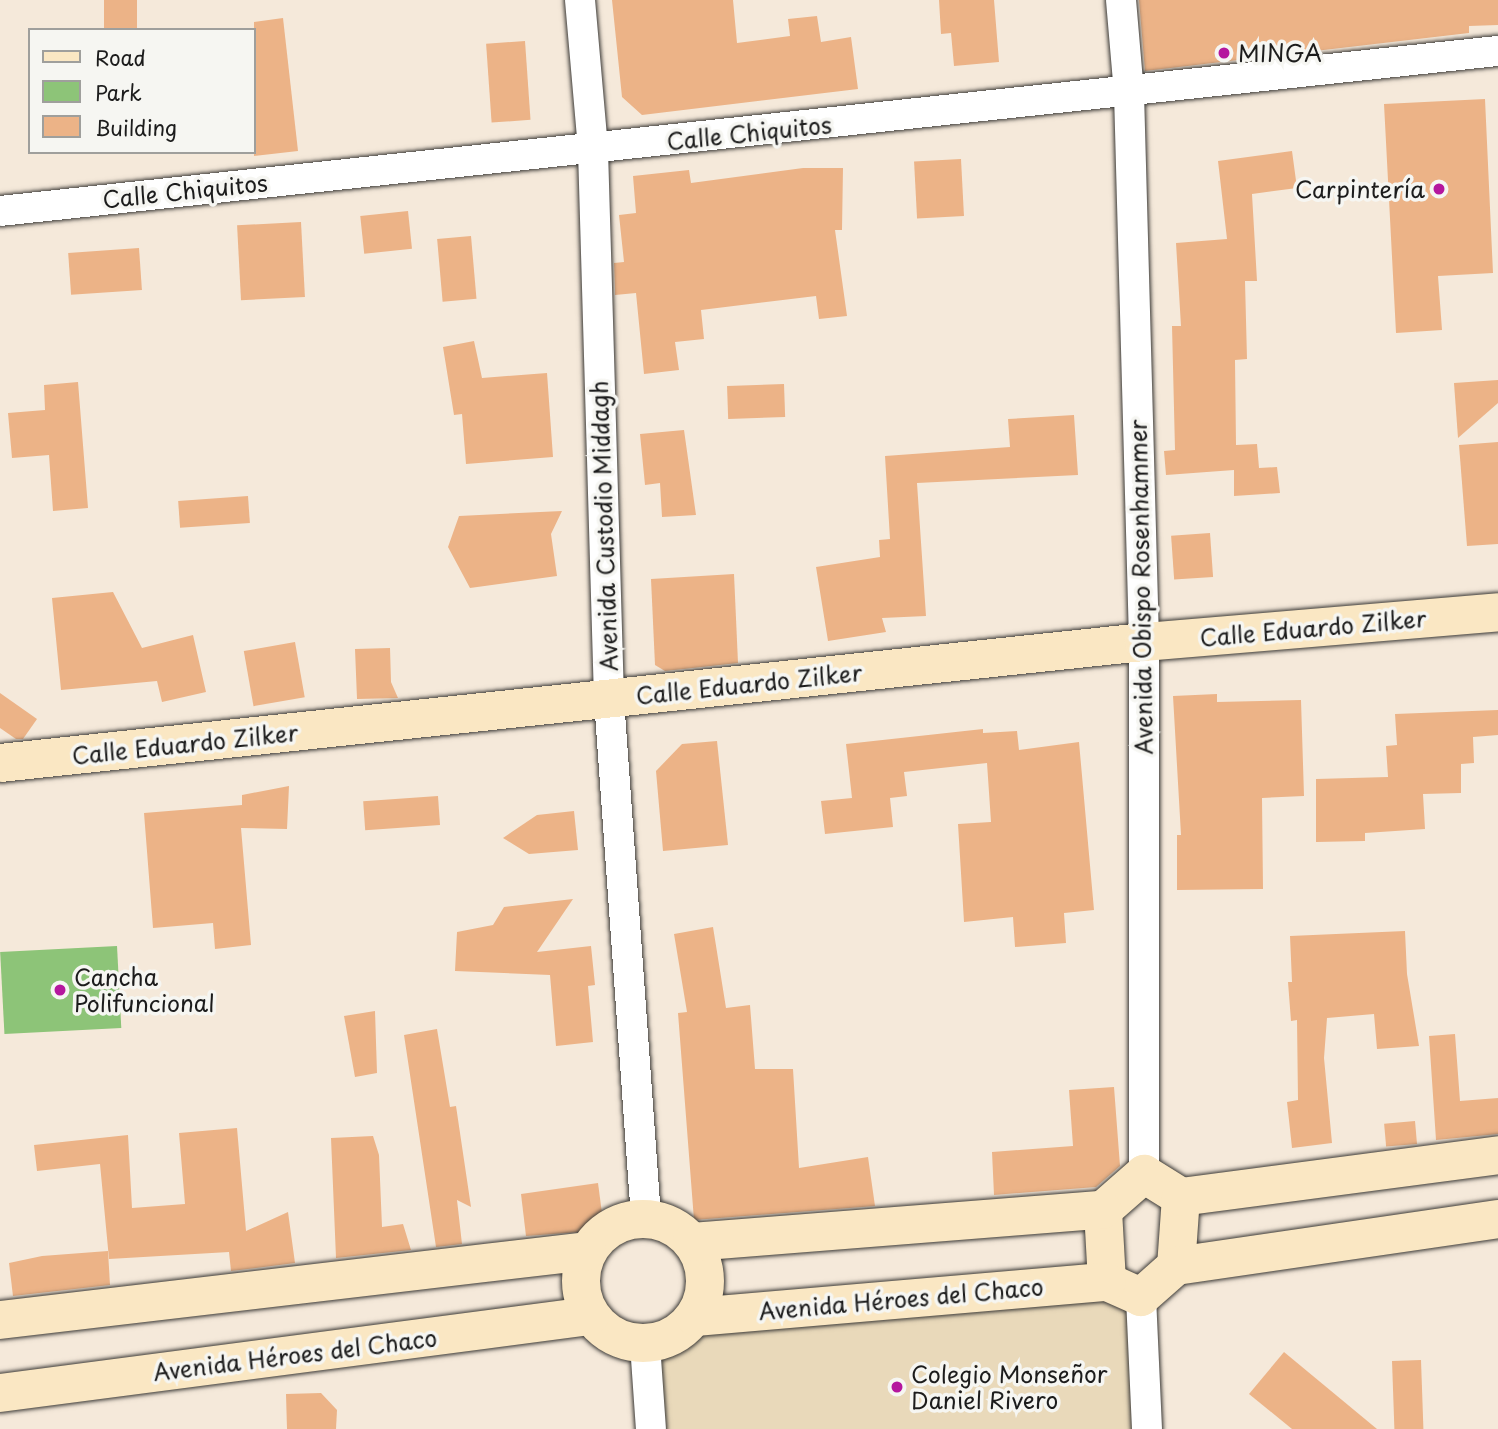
<!DOCTYPE html>
<meta charset="utf-8">
<style>
body{margin:0}
#map{position:relative;width:1498px;height:1429px;overflow:hidden;background:#f5e9da;font-family:"Playpen Sans",sans-serif}
div>[style]{position:absolute}
.built>*{inset:0;background:#e9d9ba}
.green>*{inset:0;background:#8dc478;transform-origin:0 0}
.building>*{inset:0;background:#ecb387;transform-origin:0 0}
.roads{filter:drop-shadow(0 0 2px #3d3b38) drop-shadow(0 0 2px #3d3b38)}
.street>*{height:30px;margin:-15px;padding:0 15px;transform-origin:15px;border-radius:15px;background:#fff}
.secondary>*{height:38px;margin:-19px;padding:0 19px;transform-origin:19px;border-radius:19px;background:#fae7c3}
.secondary>.ring{margin:-19px;padding:0;box-sizing:content-box;background:none;border:38px solid #fae7c3;border-radius:50%}
.dots>*{width:19px;height:19px;translate:-50% -50%;box-sizing:border-box;border:4px solid #f6f6f2;border-radius:50%}
span{translate:-50% -50%;white-space:nowrap;text-align:center;line-height:1.15;-webkit-text-stroke:7px #f6f6f2;paint-order:stroke}
.poi-label{font-size:23px;color:#1c1c1c}
.left{translate:0 -50%;text-align:left}
.right{translate:-100% -50%;text-align:right}
.street-label{font-size:23px;color:#1c1c1c}
.legend{position:absolute;left:28px;top:28px;width:228px;height:126px;box-sizing:border-box;background:#f6f6f2;border:2px solid #9f9f9c;margin:0;padding:9px 12px;list-style:none;font-size:21px;color:#1c1c1c}
.legend li{display:flex;align-items:center;gap:14px;height:35px}
.legend b{width:35px;border:2px solid #9f9f9c}
</style>
<div id="map">
<div class="built">
<div style="clip-path:polygon(1141px 1297px,1147px 1429px,651px 1429px,645px 1344px,664px 1340px,695px 1317px)"></div>
</div>
<div class="green">
<div style="left:117px;top:946px;width:82px;height:117px;rotate:87deg"></div>
</div>
<div class="building">
<div style="left:104px;top:0;width:33px;height:30px"></div>
<div style="clip-path:polygon(612px 0,733px 0,737px 43px,790px 36px,788px 19px,817px 16px,821px 42px,851px 37px,858px 89px,642px 115px,622px 97px)"></div>
<div style="clip-path:polygon(939px 0,994px 0,999px 62px,954px 66px,951px 33px,941px 34px)"></div>
<div style="clip-path:polygon(1139px 0,1498px 0,1498px 25px,1469px 26px,1469px 33px,1145px 71px)"></div>
<div style="clip-path:polygon(283px 18px,298px 151px,254px 156px,254px 22px)"></div>
<div style="left:525px;top:41px;width:79px;height:39px;rotate:86deg"></div>
<div style="clip-path:polygon(1485px 99px,1493px 273px,1438px 276px,1442px 330px,1396px 333px,1384px 104px)"></div>
<div style="clip-path:polygon(1292px 151px,1297px 188px,1252px 194px,1257px 281px,1245px 281px,1247px 359px,1235px 360px,1236px 445px,1257px 444px,1259px 468px,1277px 467px,1280px 493px,1234px 496px,1234px 470px,1166px 475px,1164px 451px,1175px 450px,1172px 326px,1181px 326px,1176px 243px,1227px 239px,1218px 161px)"></div>
<div style="left:961px;top:159px;width:57px;height:47px;rotate:87deg"></div>
<div style="clip-path:polygon(803px 168px,843px 168px,842px 230px,835px 230px,847px 316px,819px 319px,816px 296px,701px 310px,704px 339px,675px 342px,679px 370px,644px 374px,636px 293px,615px 295px,615px 289px,614px 263px,624px 262px,619px 215px,636px 213px,633px 176px,689px 170px,691px 183px)"></div>
<div style="left:408px;top:211px;width:38px;height:48px;rotate:84deg"></div>
<div style="left:301px;top:222px;width:75px;height:64px;rotate:87deg"></div>
<div style="left:471px;top:236px;width:63px;height:34px;rotate:85deg"></div>
<div style="left:139px;top:248px;width:42px;height:71px;rotate:86deg"></div>
<div style="clip-path:polygon(474px 341px,482px 378px,547px 373px,553px 457px,466px 464px,462px 414px,454px 415px,443px 347px)"></div>
<div style="clip-path:polygon(1498px 380px,1498px 403px,1458px 438px,1454px 383px)"></div>
<div style="clip-path:polygon(78px 382px,88px 508px,53px 511px,49px 455px,12px 458px,8px 413px,45px 410px,44px 385px)"></div>
<div style="left:784px;top:384px;width:33px;height:57px;rotate:88deg"></div>
<div style="clip-path:polygon(1074px 415px,1078px 475px,917px 483px,926px 616px,882px 618px,886px 632px,828px 641px,816px 567px,880px 557px,879px 540px,890px 539px,885px 456px,1010px 447px,1008px 419px)"></div>
<div style="clip-path:polygon(684px 430px,696px 515px,662px 517px,660px 483px,645px 485px,640px 434px)"></div>
<div style="clip-path:polygon(1498px 442px,1498px 544px,1467px 546px,1459px 445px)"></div>
<div style="left:248px;top:496px;width:27px;height:70px;rotate:86deg"></div>
<div style="clip-path:polygon(562px 511px,551px 534px,557px 576px,470px 588px,448px 547px,459px 516px)"></div>
<div style="left:1210px;top:533px;width:44px;height:39px;rotate:86deg"></div>
<div style="clip-path:polygon(734px 574px,738px 663px,665px 671px,655px 665px,651px 579px)"></div>
<div style="clip-path:polygon(113px 592px,142px 648px,193px 635px,206px 692px,162px 702px,157px 681px,61px 690px,52px 598px)"></div>
<div style="left:295px;top:642px;width:56px;height:52px;rotate:80deg"></div>
<div style="clip-path:polygon(390px 648px,391px 682px,398px 698px,357px 699px,355px 649px)"></div>
<div style="clip-path:polygon(0 693px,37px 719px,23px 739px,16px 739px,0 728px)"></div>
<div style="clip-path:polygon(1217px 694px,1217px 702px,1301px 700px,1304px 796px,1262px 798px,1263px 889px,1177px 890px,1177px 835px,1181px 835px,1173px 696px)"></div>
<div style="clip-path:polygon(1498px 710px,1498px 735px,1473px 737px,1474px 763px,1461px 764px,1461px 793px,1423px 794px,1425px 829px,1365px 833px,1365px 841px,1316px 842px,1316px 779px,1388px 777px,1386px 746px,1397px 745px,1395px 714px)"></div>
<div style="clip-path:polygon(983px 729px,983px 733px,1017px 731px,1019px 750px,1079px 742px,1094px 910px,1064px 913px,1066px 943px,1015px 947px,1013px 917px,964px 922px,958px 824px,991px 822px,987px 763px,904px 772px,907px 796px,890px 798px,893px 827px,825px 834px,821px 801px,852px 798px,846px 744px)"></div>
<div style="clip-path:polygon(717px 741px,728px 845px,663px 851px,656px 771px,682px 744px)"></div>
<div style="clip-path:polygon(289px 786px,287px 829px,241px 828px,251px 945px,215px 949px,213px 923px,153px 928px,144px 813px,242px 805px,242px 795px)"></div>
<div style="left:438px;top:796px;width:29px;height:75px;rotate:86deg"></div>
<div style="clip-path:polygon(574px 811px,578px 850px,529px 854px,503px 838px,537px 815px)"></div>
<div style="clip-path:polygon(573px 899px,537px 952px,591px 946px,595px 985px,588px 986px,593px 1042px,556px 1046px,550px 975px,455px 971px,457px 932px,493px 925px,504px 907px)"></div>
<div style="clip-path:polygon(713px 927px,726px 1008px,750px 1005px,755px 1069px,793px 1069px,799px 1168px,868px 1157px,875px 1206px,694px 1220px,678px 1013px,687px 1012px,674px 934px)"></div>
<div style="clip-path:polygon(1405px 931px,1407px 974px,1419px 1046px,1377px 1049px,1374px 1014px,1327px 1018px,1324px 1058px,1332px 1143px,1292px 1148px,1287px 1102px,1298px 1100px,1297px 1020px,1291px 1021px,1288px 982px,1292px 982px,1290px 936px)"></div>
<div style="clip-path:polygon(375px 1011px,377px 1073px,355px 1077px,344px 1016px)"></div>
<div style="clip-path:polygon(437px 1029px,450px 1107px,456px 1106px,471px 1207px,457px 1200px,462px 1244px,436px 1247px,404px 1035px)"></div>
<div style="clip-path:polygon(1455px 1034px,1460px 1101px,1498px 1098px,1498px 1134px,1436px 1140px,1429px 1036px)"></div>
<div style="clip-path:polygon(1114px 1087px,1120px 1166px,1096px 1187px,994px 1195px,992px 1152px,1073px 1146px,1069px 1090px)"></div>
<div style="left:1415px;top:1121px;width:23px;height:31px;rotate:85deg"></div>
<div style="clip-path:polygon(237px 1128px,246px 1231px,288px 1212px,295px 1263px,231px 1271px,229px 1252px,109px 1259px,100px 1164px,37px 1171px,34px 1145px,128px 1135px,132px 1208px,185px 1204px,179px 1133px)"></div>
<div style="clip-path:polygon(373px 1136px,379px 1155px,382px 1227px,403px 1224px,411px 1250px,336px 1258px,331px 1138px)"></div>
<div style="clip-path:polygon(598px 1183px,603px 1221px,594px 1231px,526px 1236px,521px 1194px)"></div>
<div style="clip-path:polygon(108px 1251px,110px 1285px,13px 1296px,9px 1263px,42px 1256px)"></div>
<div style="clip-path:polygon(1284px 1352px,1377px 1429px,1292px 1429px,1249px 1394px)"></div>
<div style="left:1421px;top:1360px;width:69px;height:29px;rotate:88deg"></div>
<div style="clip-path:polygon(321px 1393px,337px 1410px,336px 1429px,287px 1429px,286px 1394px)"></div>
</div>
<div class="roads">
<div class="street">
<div style="left:580px;top:0;width:151px;rotate:85deg"></div>
<div style="left:593px;top:150px;width:549px;rotate:88.33deg"></div>
<div style="left:609px;top:699px;width:520px;rotate:85.92deg"></div>
<div style="left:1121px;top:0;width:93px;rotate:85.1deg"></div>
<div style="left:1129px;top:93px;width:549px;rotate:88.43deg"></div>
<div style="left:1144px;top:642px;width:532px;rotate:90deg"></div>
<div style="left:0;top:211px;width:1507px;rotate:-6.1deg"></div>
<div style="left:1141px;top:1297px;width:132px;rotate:87.4deg"></div>
<div style="left:645px;top:1344px;width:85px;rotate:86deg"></div>
</div>
<div class="secondary">
<div style="left:0;top:763px;width:1150px;rotate:-6.04deg"></div>
<div style="left:1144px;top:642px;width:355px;rotate:-4.8deg"></div>
<div style="left:1144px;top:1174px;width:44px;rotate:31.9deg"></div>
<div style="left:1181px;top:1197px;width:69px;rotate:94.1deg"></div>
<div style="left:1176px;top:1266px;width:47px;rotate:138.5deg"></div>
<div style="left:1141px;top:1297px;width:37px;rotate:-156deg"></div>
<div style="left:1107px;top:1282px;width:72px;rotate:-93.2deg"></div>
<div style="left:1103px;top:1210px;width:55px;rotate:-41.3deg"></div>
<div style="left:1181px;top:1197px;width:320px;rotate:-7.5deg"></div>
<div class="ring" style="left:581px;top:1219px;width:86px;height:86px"></div>
<div style="left:692px;top:1242px;width:412px;rotate:-4.5deg"></div>
<div style="left:1176px;top:1266px;width:325px;rotate:-8.3deg"></div>
<div style="left:695px;top:1317px;width:413px;rotate:-4.9deg"></div>
<div style="left:0;top:1320px;width:591px;rotate:-6.7deg"></div>
<div style="left:0;top:1393px;width:595px;rotate:-7.44deg"></div>
</div>
</div>
<div class="dots">
<div style="left:1224px;top:53px;background:#b5179e"></div>
<div style="left:1439px;top:189px;background:#b5179e"></div>
<div style="left:60px;top:990px;background:#b5179e"></div>
<div style="left:897px;top:1387px;background:#b5179e"></div>
</div>
<div class="poi-label">
<span class="left" style="left:1238px;top:53px">MINGA</span>
<span class="right" style="left:1425px;top:189px">Carpintería</span>
<span class="left" style="left:74px;top:990px">Cancha<br>Polifuncional</span>
<span class="left" style="left:911px;top:1387px">Colegio Monseñor<br>Daniel Rivero</span>
</div>
<div class="street-label">
<span style="left:749px;top:133px;rotate:-6deg">Calle Chiquitos</span>
<span style="left:185px;top:191px;rotate:-6deg">Calle Chiquitos</span>
<span style="left:604px;top:526px;rotate:-92deg">Avenida Custodio Middagh</span>
<span style="left:1141px;top:587px;rotate:-91deg">Avenida Obispo Rosenhammer</span>
<span style="left:1313px;top:628px;rotate:-5deg">Calle Eduardo Zilker</span>
<span style="left:749px;top:684px;rotate:-6deg">Calle Eduardo Zilker</span>
<span style="left:185px;top:744px;rotate:-6deg">Calle Eduardo Zilker</span>
<span style="left:901px;top:1299px;rotate:-5deg">Avenida Héroes del Chaco</span>
<span style="left:295px;top:1355px;rotate:-7deg">Avenida Héroes del Chaco</span>
</div>
<ul class="legend">
<li><b style="height:9px;background:#fae7c3"></b>Road</li>
<li><b style="height:19px;background:#8dc478"></b>Park</li>
<li><b style="height:19px;background:#ecb387"></b>Building</li>
</ul>
</div>
